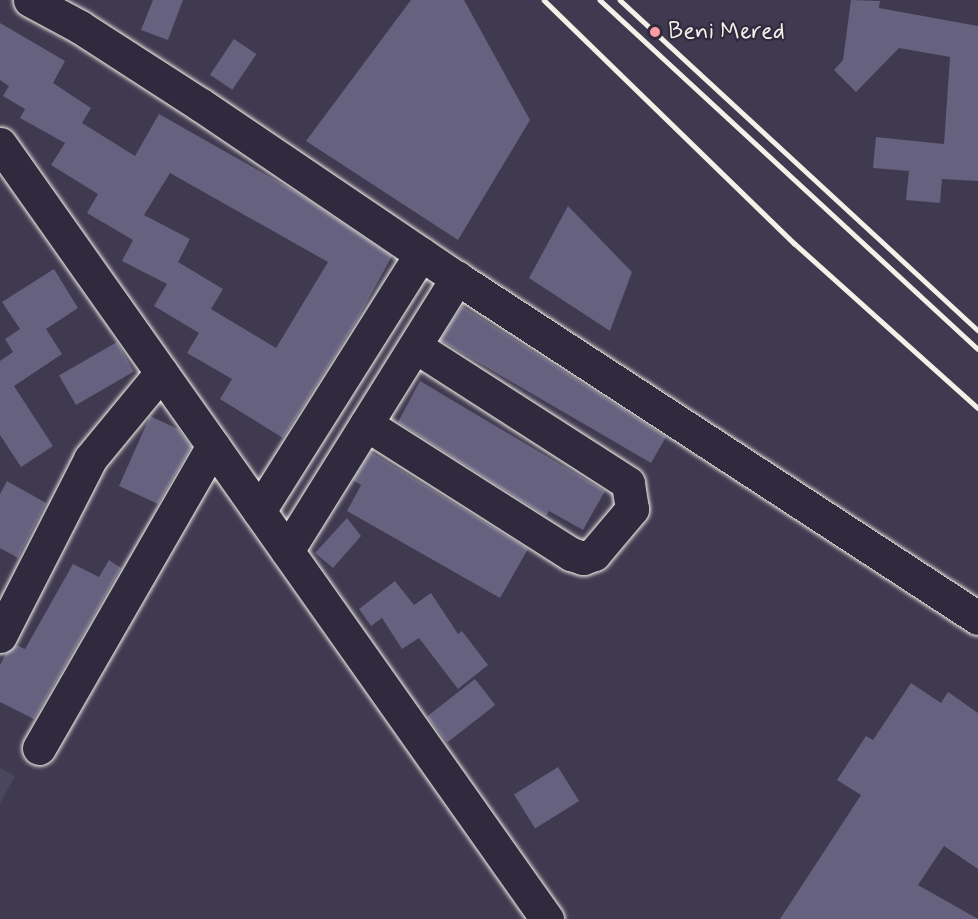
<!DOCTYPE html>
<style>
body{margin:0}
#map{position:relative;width:978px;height:919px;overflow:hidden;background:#3f3a50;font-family:Mynerve,sans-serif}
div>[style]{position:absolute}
.built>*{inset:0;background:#4a465e}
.building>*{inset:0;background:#65617e;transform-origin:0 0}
.roads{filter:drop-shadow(0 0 2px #f4f1e8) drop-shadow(0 0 2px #f4f1e8)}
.minor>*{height:33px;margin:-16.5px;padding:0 16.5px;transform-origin:16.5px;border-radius:16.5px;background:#2f2a3d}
.rail>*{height:4.5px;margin:-2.25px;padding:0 2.25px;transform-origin:2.25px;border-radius:2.25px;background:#f4f1e8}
.dots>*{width:16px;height:16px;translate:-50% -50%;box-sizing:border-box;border:3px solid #2f2a3d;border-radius:50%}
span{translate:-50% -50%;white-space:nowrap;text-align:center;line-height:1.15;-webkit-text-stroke:4.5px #2f2a3d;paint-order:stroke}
.poi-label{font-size:24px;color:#f4f1e8}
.left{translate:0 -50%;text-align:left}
</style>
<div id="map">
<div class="built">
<div style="clip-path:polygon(0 768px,15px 776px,0 804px)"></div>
</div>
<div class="building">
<div style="clip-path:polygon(153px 0,183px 0,168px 40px,141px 30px)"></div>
<div style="clip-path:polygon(411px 0,464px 0,530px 120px,458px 240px,306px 141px)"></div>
<div style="clip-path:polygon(851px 0,880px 1px,879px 8px,978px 26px,978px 181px,942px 179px,940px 203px,906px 200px,909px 171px,873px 168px,876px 137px,944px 144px,950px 57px,899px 48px,856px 92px,834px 70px,843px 60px)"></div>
<div style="clip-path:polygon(evenodd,0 23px,65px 61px,53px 83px,91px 108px,82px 123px,135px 156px,159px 114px,293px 190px,392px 256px,357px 320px,283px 438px,220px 399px,232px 379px,187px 353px,199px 333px,154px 306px,167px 284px,122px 261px,133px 240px,87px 213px,98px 194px,51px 165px,65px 143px,20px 118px,25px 109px,3px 96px,9px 86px,0 80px,0 23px,170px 173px,328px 262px,276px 348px,211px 309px,223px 289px,178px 262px,190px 239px,144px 215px,170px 173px)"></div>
<div style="left:234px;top:39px;width:27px;height:43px;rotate:34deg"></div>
<div style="clip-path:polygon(568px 206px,632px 272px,610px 331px,529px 278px)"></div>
<div style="clip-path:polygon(54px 269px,78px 308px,46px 329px,62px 354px,14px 386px,53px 446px,21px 467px,0 435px,0 361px,13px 352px,5px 339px,20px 329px,2px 302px)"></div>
<div style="clip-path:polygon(462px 306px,666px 437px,651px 463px,440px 340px)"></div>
<div style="left:117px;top:342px;width:34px;height:67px;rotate:60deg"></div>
<div style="clip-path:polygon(420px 381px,605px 491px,583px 530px,549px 511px,546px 516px,398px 422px)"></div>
<div style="clip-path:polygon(150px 416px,178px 429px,191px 447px,158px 504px,119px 486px)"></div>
<div style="clip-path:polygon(371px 452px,528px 549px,500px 598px,347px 511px,361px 485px,353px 480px)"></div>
<div style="clip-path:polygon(7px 481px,46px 503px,18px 558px,0 548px,0 494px)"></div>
<div style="clip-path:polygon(347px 518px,361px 536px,333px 568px,315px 553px)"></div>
<div style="clip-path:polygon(109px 560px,121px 568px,34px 719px,0 702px,0 665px,6px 653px,16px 645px,25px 649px,73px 564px,99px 577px)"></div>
<div style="clip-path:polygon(395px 581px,414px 605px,431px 593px,458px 634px,462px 631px,488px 665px,458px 689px,419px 638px,402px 649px,382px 618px,371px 626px,359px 609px)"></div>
<div style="left:475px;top:679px;width:33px;height:61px;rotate:52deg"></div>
<div style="clip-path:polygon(911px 683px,941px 703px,948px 692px,978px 713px,978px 869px,944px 846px,918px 885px,978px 919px,780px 919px,861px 795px,837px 780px,866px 736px,873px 740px)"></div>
<div style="left:558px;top:767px;width:40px;height:52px;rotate:58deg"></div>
</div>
<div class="roads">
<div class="minor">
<div style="left:30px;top:0;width:57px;rotate:28.4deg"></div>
<div style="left:80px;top:27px;width:144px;rotate:32.8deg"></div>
<div style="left:201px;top:105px;width:309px;rotate:34.1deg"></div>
<div style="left:457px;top:278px;width:622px;rotate:33.13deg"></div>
<div style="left:0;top:144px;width:949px;rotate:54.79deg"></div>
<div style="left:366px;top:424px;width:243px;rotate:32.4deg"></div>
<div style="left:571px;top:554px;width:13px;rotate:18deg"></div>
<div style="left:583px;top:558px;width:12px;rotate:-20deg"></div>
<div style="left:594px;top:554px;width:59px;rotate:-49.8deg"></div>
<div style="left:632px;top:509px;width:26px;rotate:-99deg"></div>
<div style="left:628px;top:483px;width:253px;rotate:-147.3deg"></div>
<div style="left:259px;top:511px;width:304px;rotate:-57.8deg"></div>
<div style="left:287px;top:551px;width:322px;rotate:-58.1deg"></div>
<div style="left:0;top:636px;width:199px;rotate:-63deg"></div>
<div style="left:90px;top:459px;width:112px;rotate:-50.5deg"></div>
<div style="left:39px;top:748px;width:349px;rotate:-60.1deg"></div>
</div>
</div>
<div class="rail">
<div style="left:544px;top:0;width:349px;rotate:44.2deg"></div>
<div style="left:794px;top:243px;width:247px;rotate:41.9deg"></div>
<div style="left:600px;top:0;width:514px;rotate:42.72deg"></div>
<div style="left:620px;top:0;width:487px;rotate:42.7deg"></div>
</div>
<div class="dots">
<div style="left:655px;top:32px;background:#ff9aa2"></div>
</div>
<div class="poi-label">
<span class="left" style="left:668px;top:32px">Beni Mered</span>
</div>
</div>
